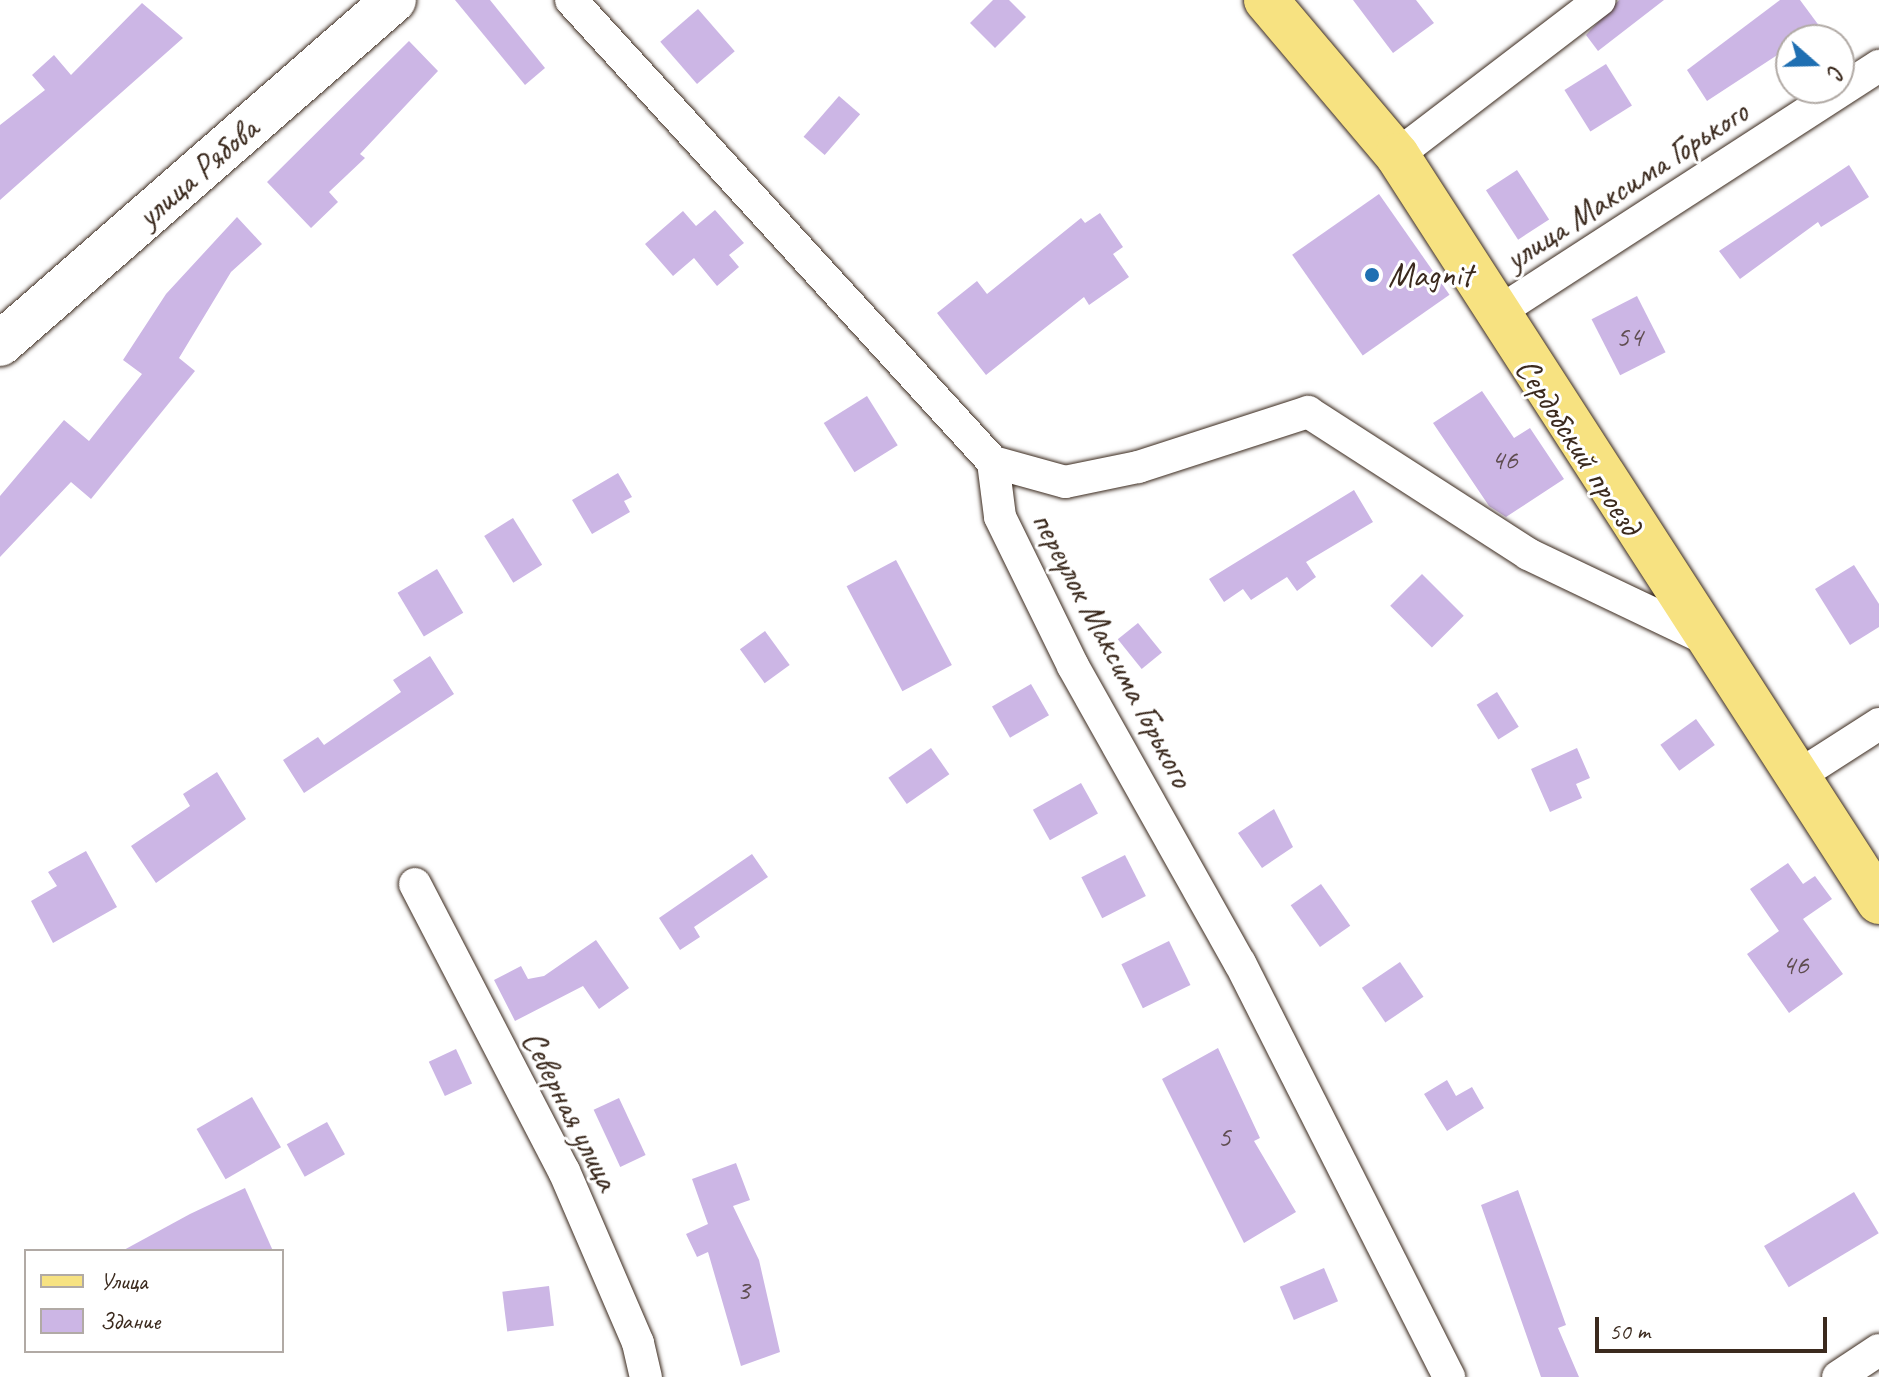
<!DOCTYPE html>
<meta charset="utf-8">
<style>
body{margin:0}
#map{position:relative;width:1879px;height:1377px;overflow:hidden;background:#fff;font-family:Caveat,sans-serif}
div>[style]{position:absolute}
.building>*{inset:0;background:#ccb6e5;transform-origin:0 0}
.roads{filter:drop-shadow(0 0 2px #3b2a1e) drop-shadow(0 0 2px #3b2a1e)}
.street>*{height:32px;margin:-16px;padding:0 16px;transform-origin:16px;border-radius:16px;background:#fff}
.secondary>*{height:44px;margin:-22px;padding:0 22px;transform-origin:22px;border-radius:22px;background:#fff}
.primary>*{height:44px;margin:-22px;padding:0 22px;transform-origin:22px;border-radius:22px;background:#f7e281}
.dots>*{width:22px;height:22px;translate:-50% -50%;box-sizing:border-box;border:4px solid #fff;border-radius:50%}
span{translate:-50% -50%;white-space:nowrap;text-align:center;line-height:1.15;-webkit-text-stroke:6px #fff;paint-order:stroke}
.number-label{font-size:30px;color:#5f4d50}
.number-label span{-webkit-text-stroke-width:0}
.street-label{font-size:34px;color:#3b2a1e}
.poi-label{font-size:34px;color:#3b2a1e}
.left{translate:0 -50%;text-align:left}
.legend{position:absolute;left:24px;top:1249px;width:260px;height:104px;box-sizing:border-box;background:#fff;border:2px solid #b1aaa5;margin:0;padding:10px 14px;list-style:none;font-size:24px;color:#3b2a1e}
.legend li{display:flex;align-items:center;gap:16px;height:40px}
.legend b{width:40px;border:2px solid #b1aaa5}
.north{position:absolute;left:1775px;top:24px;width:80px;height:80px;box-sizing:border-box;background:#fff;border:2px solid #b1aaa5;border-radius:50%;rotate:110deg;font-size:22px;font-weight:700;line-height:32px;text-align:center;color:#3b2a1e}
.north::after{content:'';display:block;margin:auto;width:28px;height:36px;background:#1f6fb2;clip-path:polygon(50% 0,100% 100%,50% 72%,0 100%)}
.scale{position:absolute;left:1595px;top:1317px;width:232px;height:36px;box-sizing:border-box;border:4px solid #3b2a1e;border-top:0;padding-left:10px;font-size:24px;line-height:28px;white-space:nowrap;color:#3b2a1e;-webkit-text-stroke:6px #fff;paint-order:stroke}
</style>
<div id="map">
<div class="building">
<div style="clip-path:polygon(455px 0,490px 0,545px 68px,525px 85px)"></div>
<div style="clip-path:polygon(993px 0,1009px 0,1026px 17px,995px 48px,970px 23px)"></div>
<div style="clip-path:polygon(1353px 0,1416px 0,1434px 23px,1393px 53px)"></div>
<div style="clip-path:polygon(1619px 0,1664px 0,1598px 51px,1586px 35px)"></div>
<div style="clip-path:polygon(1780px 0,1800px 0,1820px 27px,1707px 101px,1687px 70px)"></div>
<div style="clip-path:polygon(142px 3px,183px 38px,0 200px,0 125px,45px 90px,32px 75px,54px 55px,71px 75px)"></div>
<div style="left:698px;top:9px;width:56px;height:50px;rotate:49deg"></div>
<div style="clip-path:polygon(409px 41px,438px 71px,360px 154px,365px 158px,329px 192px,338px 202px,311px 228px,267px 182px)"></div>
<div style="left:1606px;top:64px;width:49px;height:49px;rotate:58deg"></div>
<div style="left:839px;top:96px;width:28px;height:54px;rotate:41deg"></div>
<div style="clip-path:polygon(1849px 165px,1869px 197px,1821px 227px,1818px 222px,1740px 279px,1719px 251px)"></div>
<div style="left:1517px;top:170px;width:59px;height:37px;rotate:57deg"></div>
<div style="left:1379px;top:194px;width:123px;height:106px;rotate:55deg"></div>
<div style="clip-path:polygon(715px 210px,744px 243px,729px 255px,739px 267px,717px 286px,694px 258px,673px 276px,645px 244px,683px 211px,696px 226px)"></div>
<div style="clip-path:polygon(1100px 213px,1123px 247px,1113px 254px,1129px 277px,1089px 305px,1084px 297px,986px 375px,937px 313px,977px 281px,987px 294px,1081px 218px,1085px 223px)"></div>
<div style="clip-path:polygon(237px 217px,262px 244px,231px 272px,179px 358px,195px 371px,91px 499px,71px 482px,0 557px,0 496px,64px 420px,89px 441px,142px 374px,123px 360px,166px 294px)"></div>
<div style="left:1637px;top:296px;width:63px;height:51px;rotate:63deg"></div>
<div style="clip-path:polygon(1482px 391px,1514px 438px,1530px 428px,1564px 479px,1506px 517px,1489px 506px,1433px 423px)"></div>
<div style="left:867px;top:396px;width:58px;height:51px;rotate:58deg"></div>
<div style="clip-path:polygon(618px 473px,632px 497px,624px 501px,630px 512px,592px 534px,572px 500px)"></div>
<div style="clip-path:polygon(1354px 490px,1373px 522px,1306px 562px,1316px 577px,1297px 591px,1287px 577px,1251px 600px,1243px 589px,1224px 602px,1209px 579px)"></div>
<div style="left:513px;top:518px;width:55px;height:34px;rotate:58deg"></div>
<div style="left:896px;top:560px;width:119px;height:56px;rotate:62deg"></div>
<div style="clip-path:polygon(1854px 565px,1879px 604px,1879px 627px,1850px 645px,1815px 589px)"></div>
<div style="left:437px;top:569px;width:51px;height:46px;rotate:59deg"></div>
<div style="left:1422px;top:574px;width:59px;height:45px;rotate:45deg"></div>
<div style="left:1138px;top:623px;width:38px;height:26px;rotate:51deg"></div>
<div style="left:765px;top:631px;width:42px;height:31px;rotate:54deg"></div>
<div style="clip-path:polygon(430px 656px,454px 694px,304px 793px,283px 760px,318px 737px,324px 745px,401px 692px,393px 680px)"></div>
<div style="left:1031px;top:684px;width:36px;height:45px;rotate:60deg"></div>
<div style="left:1497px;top:692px;width:41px;height:24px;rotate:58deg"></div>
<div style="left:1696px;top:719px;width:32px;height:44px;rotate:54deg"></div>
<div style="left:931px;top:748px;width:32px;height:52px;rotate:55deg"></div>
<div style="clip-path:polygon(1577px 748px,1590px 778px,1576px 784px,1582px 798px,1550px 812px,1531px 769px)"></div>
<div style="clip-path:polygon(217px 772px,246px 819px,156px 883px,131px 846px,190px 806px,183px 794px)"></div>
<div style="left:1081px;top:783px;width:35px;height:55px;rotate:61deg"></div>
<div style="clip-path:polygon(1274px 809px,1293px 847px,1262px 868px,1238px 833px)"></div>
<div style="clip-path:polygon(86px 851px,117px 907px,53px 943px,31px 901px,57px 886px,48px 872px)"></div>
<div style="clip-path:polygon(752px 854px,768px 877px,694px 927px,700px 937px,680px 950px,659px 918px)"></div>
<div style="left:1125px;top:855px;width:46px;height:49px;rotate:63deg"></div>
<div style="clip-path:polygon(1788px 863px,1803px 884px,1815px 876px,1832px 899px,1803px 919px,1843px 974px,1789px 1013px,1747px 954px,1779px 931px,1750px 889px)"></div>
<div style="left:1321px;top:884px;width:51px;height:37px;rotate:55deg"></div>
<div style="clip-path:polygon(596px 940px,629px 988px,599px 1009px,583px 986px,515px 1021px,494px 980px,521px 966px,528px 979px,544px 976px)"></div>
<div style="left:1169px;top:941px;width:49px;height:53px;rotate:64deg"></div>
<div style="left:1400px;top:962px;width:42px;height:46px;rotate:56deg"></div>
<div style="clip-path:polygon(1218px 1048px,1260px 1138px,1254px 1141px,1296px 1212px,1244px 1243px,1162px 1079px)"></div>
<div style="left:456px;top:1049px;width:38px;height:30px;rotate:65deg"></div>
<div style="clip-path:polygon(1447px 1080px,1456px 1096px,1472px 1087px,1484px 1108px,1447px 1131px,1424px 1094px)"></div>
<div style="left:252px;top:1097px;width:58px;height:64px;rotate:60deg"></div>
<div style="left:619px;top:1098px;width:63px;height:28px;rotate:65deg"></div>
<div style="left:327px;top:1122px;width:37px;height:46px;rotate:61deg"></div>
<div style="clip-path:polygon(736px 1163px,750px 1200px,733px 1206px,759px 1260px,780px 1352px,741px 1366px,708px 1252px,697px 1257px,686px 1234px,708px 1224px,692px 1179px)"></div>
<div style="clip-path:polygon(245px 1188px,273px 1251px,122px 1251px,190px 1214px)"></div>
<div style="clip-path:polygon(1518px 1190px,1566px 1325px,1558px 1328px,1579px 1377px,1541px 1377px,1481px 1205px)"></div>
<div style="left:1854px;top:1192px;width:48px;height:105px;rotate:59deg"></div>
<div style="left:1324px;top:1268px;width:36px;height:48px;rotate:67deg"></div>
<div style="left:549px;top:1286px;width:40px;height:47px;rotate:83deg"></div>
</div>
<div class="roads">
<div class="street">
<div style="left:571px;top:0;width:626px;rotate:47.59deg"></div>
<div style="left:993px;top:462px;width:55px;rotate:82.7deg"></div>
<div style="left:1000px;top:517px;width:166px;rotate:63.9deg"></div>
<div style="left:1073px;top:666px;width:341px;rotate:60.7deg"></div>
<div style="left:1240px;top:963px;width:464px;rotate:63.2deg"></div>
<div style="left:1397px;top:155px;width:255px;rotate:-37.4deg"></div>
<div style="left:1494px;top:315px;width:459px;rotate:-32.9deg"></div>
<div style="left:993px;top:462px;width:75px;rotate:15.5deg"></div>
<div style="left:1065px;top:482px;width:75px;rotate:-11.6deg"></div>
<div style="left:1138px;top:467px;width:179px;rotate:-17.9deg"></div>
<div style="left:1308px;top:412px;width:262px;rotate:32.8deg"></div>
<div style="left:1528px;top:554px;width:197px;rotate:25.5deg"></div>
<div style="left:1798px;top:776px;width:96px;rotate:-32.7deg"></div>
<div style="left:415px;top:884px;width:323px;rotate:62.6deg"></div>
<div style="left:564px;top:1171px;width:187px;rotate:66.7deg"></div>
<div style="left:638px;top:1343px;width:35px;rotate:77deg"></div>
<div style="left:1838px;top:1377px;width:49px;rotate:-33.4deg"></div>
</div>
<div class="secondary">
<div style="left:0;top:344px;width:523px;rotate:-41.12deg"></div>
</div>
<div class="primary">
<div style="left:1266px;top:0;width:203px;rotate:49.8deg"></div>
<div style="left:1397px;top:155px;width:889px;rotate:57.17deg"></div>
</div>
</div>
<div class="dots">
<div style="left:1372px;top:275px;background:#1f6fb2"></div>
</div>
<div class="number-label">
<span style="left:1629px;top:336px">54</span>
<span style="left:1504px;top:459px">46</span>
<span style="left:1795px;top:964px">46</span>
<span style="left:1224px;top:1136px">5</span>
<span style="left:743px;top:1289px">3</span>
</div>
<div class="street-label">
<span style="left:197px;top:172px;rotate:-41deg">улица Рябова</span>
<span style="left:1626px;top:185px;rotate:-33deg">улица Максима Горького</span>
<span style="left:1579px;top:446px;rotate:57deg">Сердобский проезд</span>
<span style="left:1113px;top:649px;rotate:62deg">переулок Максима Горького</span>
<span style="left:571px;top:1110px;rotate:63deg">Северная улица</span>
</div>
<div class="poi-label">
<span class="left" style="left:1388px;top:275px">Magnit</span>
</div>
<ul class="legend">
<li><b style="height:10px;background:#f7e281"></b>Улица</li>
<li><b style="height:22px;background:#ccb6e5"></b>Здание</li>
</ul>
<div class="north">С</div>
<div class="scale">50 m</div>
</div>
